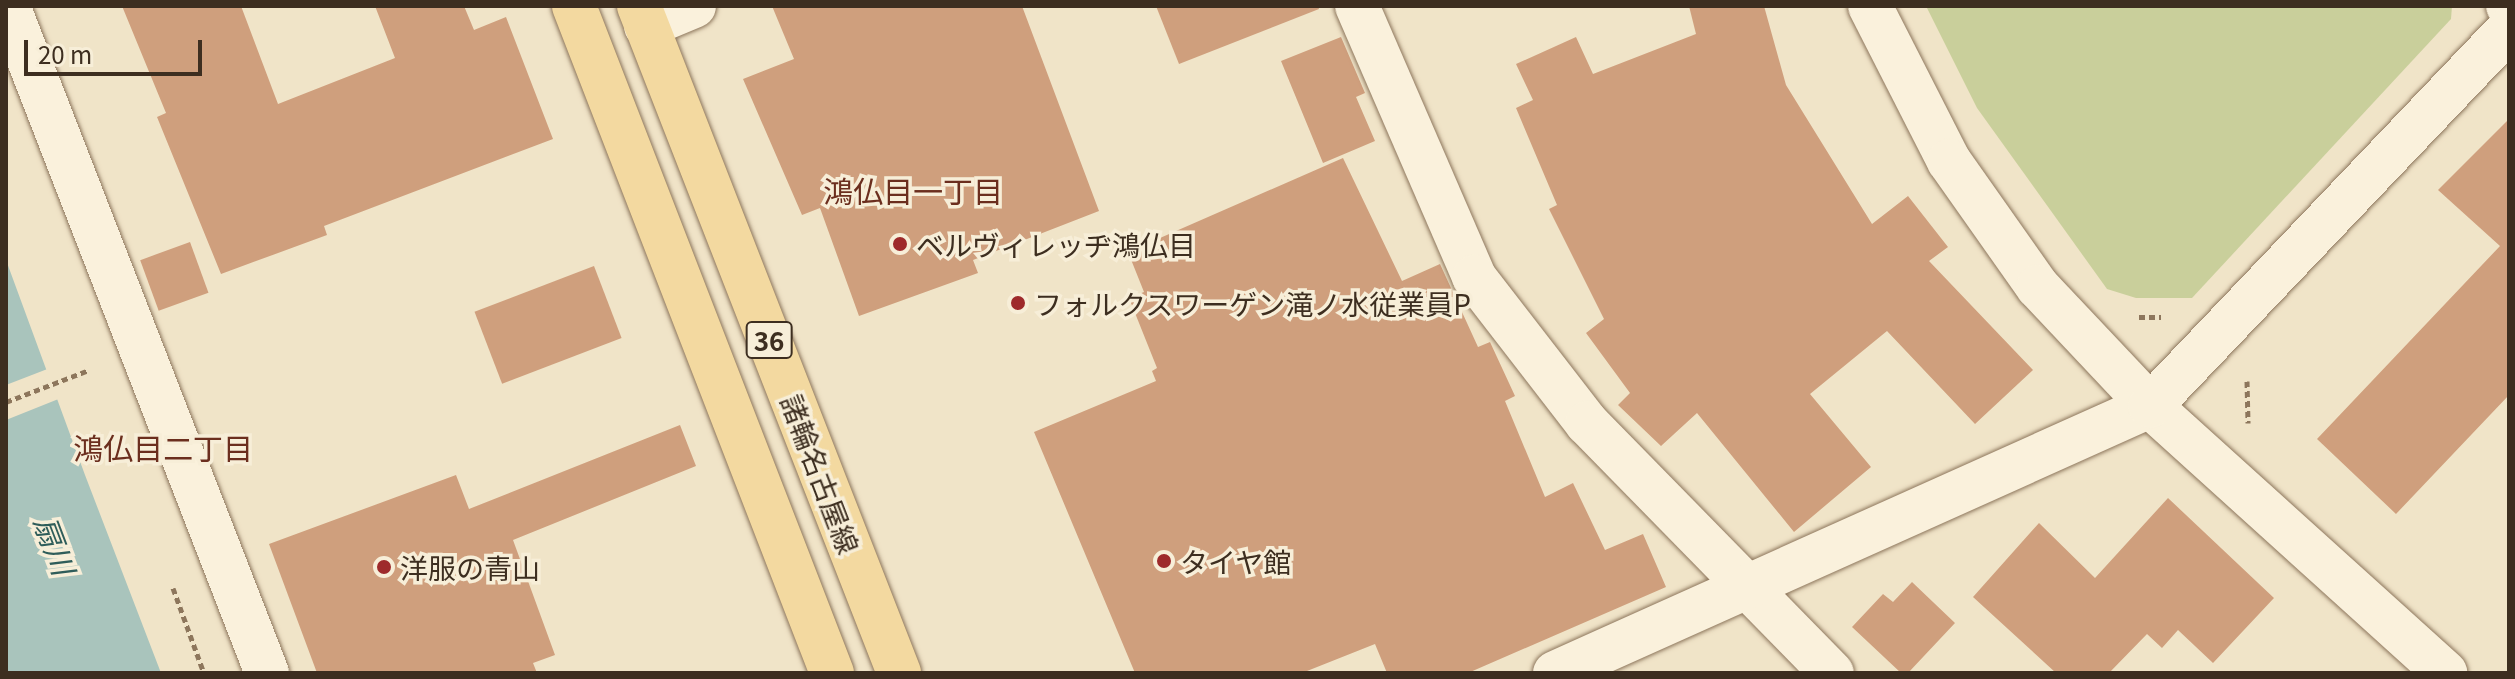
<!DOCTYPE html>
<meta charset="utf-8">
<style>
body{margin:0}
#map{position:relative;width:2515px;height:679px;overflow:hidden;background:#f0e4c8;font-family:Georgia,"Noto Sans JP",serif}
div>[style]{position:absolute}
.green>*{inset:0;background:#c9cf9b}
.water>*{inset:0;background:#a9c4bc}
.pier>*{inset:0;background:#f0e4c8}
.building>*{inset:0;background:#cf9f7d;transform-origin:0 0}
.path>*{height:5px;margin-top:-2.5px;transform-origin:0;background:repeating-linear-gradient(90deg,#8d765c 0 6px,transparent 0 10px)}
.roads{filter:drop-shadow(0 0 2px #8d765c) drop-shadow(0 0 2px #8d765c)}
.minor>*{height:44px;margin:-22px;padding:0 22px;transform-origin:22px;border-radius:22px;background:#faf1dc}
.tertiary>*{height:44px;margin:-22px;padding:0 22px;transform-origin:22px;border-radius:22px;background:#faf1dc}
.primary>*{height:44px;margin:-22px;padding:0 22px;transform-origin:22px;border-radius:22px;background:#f3d9a0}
.dots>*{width:22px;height:22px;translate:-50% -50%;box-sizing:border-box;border:4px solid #f7eed8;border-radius:50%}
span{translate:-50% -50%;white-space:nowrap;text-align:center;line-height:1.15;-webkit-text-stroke:7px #f7eed8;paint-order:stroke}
.shield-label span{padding:2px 6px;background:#f7eed8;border:2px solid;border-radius:6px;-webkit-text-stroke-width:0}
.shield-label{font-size:26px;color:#3d2e20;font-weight:700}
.poi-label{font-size:28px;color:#3d2e20}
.left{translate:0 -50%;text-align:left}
.street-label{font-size:28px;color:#3d2e20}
.neighbourhood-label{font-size:30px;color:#6b2e1e}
.water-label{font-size:30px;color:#2f5d5a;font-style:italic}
.frame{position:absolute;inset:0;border:8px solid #3d2e20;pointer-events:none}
.scale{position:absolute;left:24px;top:40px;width:178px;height:36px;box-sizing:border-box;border:4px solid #3d2e20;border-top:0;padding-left:10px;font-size:24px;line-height:28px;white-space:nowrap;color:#3d2e20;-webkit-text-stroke:6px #f7eed8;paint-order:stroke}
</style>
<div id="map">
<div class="green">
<div style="clip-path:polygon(1926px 6px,2452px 6px,2451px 19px,2192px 298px,2136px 298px,2107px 289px,1977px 108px)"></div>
</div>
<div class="water">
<div style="clip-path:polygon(6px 260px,85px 475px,161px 673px,6px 673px)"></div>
</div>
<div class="pier">
<div style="clip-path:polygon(50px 368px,61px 398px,6px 420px,6px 385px)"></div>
</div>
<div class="building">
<div style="clip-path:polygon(122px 6px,241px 6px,278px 104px,395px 58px,375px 6px,464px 6px,474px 30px,506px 17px,553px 139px,324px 226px,327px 235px,221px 274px,157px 117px,166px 113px)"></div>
<div style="clip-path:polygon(772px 6px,1022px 6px,1099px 211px,973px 260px,978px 273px,859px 316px,820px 208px,802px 215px,743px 79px,794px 59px)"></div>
<div style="clip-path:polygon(1156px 6px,1318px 6px,1319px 9px,1179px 64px)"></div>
<div style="clip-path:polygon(1689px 6px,1764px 6px,1786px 85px,1872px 224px,1908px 196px,1948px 247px,1929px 261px,2033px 370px,1975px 424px,1887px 331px,1810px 394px,1871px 467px,1794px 532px,1697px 413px,1661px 446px,1618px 405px,1630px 393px,1586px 333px,1604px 319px,1549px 209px,1557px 205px,1516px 108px,1533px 100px,1516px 64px,1576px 37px,1593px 74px,1696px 34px)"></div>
<div style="clip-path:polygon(1341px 37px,1365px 93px,1356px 97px,1375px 141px,1323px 163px,1281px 61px)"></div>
<div style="clip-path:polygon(2509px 119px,2509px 395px,2396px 514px,2317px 439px,2500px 246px,2438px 190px)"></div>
<div style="clip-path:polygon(1343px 158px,1402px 281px,1440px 264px,1478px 347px,1490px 342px,1515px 396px,1505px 401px,1545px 497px,1573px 483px,1605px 550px,1643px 534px,1666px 587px,1468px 673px,1387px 673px,1375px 644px,1302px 673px,1135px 673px,1034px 432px,1156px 381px,1152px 371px,1157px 368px,1129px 298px,1144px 292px,1128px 252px)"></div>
<div style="left:190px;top:242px;width:54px;height:53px;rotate:70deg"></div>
<div style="left:594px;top:266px;width:77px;height:128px;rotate:69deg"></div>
<div style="clip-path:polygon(680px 425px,696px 466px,513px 540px,555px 655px,533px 663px,537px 673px,317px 673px,269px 544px,456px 475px,469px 509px)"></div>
<div style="clip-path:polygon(2168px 498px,2274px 598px,2213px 663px,2178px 630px,2162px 648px,2147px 634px,2109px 673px,2056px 673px,1973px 597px,2039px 523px,2095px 578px)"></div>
<div style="clip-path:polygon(1912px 582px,1955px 623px,1908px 673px,1901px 673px,1852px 627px,1883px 594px,1893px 602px)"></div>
</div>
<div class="path">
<div style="left:2139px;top:317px;width:22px"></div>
<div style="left:2247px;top:381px;width:42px;rotate:88.6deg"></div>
<div style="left:6px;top:402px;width:89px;rotate:-21.1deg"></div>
<div style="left:173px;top:588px;width:90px;rotate:70deg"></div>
</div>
<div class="roads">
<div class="minor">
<div style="left:8px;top:6px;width:716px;rotate:68.78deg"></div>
<div style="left:1357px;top:6px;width:295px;rotate:66.6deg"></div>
<div style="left:1474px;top:277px;width:185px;rotate:52.3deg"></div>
<div style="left:1587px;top:423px;width:350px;rotate:45.6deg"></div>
<div style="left:2508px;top:6px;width:1px;rotate:45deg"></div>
<div style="left:646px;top:26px;width:52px;rotate:-22.6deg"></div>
</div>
<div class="tertiary">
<div style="left:1870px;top:6px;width:174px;rotate:63deg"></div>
<div style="left:1949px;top:161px;width:154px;rotate:54.8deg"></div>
<div style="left:2038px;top:287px;width:163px;rotate:46.7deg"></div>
<div style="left:2150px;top:406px;width:398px;rotate:42.1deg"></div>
<div style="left:1555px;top:673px;width:652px;rotate:-24.17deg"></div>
<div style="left:2150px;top:406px;width:521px;rotate:-46.4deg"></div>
</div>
<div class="primary">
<div style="left:574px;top:6px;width:715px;rotate:68.85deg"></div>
<div style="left:639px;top:6px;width:716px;rotate:68.7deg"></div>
</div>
</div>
<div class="dots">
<div style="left:900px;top:244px;background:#9e2a2b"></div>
<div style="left:1018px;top:303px;background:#9e2a2b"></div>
<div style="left:1164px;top:561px;background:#9e2a2b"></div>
<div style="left:384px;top:567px;background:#9e2a2b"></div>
</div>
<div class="shield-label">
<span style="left:769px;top:340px">36</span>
</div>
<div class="poi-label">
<span class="left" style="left:916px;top:244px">ベルヴィレッヂ鴻仏目</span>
<span class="left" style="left:1034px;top:303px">フォルクスワーゲン滝ノ水従業員P</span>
<span class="left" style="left:1180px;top:561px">タイヤ館</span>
<span class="left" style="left:400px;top:567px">洋服の青山</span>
</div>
<div class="street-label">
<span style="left:821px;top:474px;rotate:69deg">諸輪名古屋線</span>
</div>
<div class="neighbourhood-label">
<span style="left:913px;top:190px">鴻仏目一丁目</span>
<span style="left:163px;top:447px">鴻仏目二丁目</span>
</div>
<div class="water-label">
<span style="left:56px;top:545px;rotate:69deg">扇川</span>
</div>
<div class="frame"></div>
<div class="scale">20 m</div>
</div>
